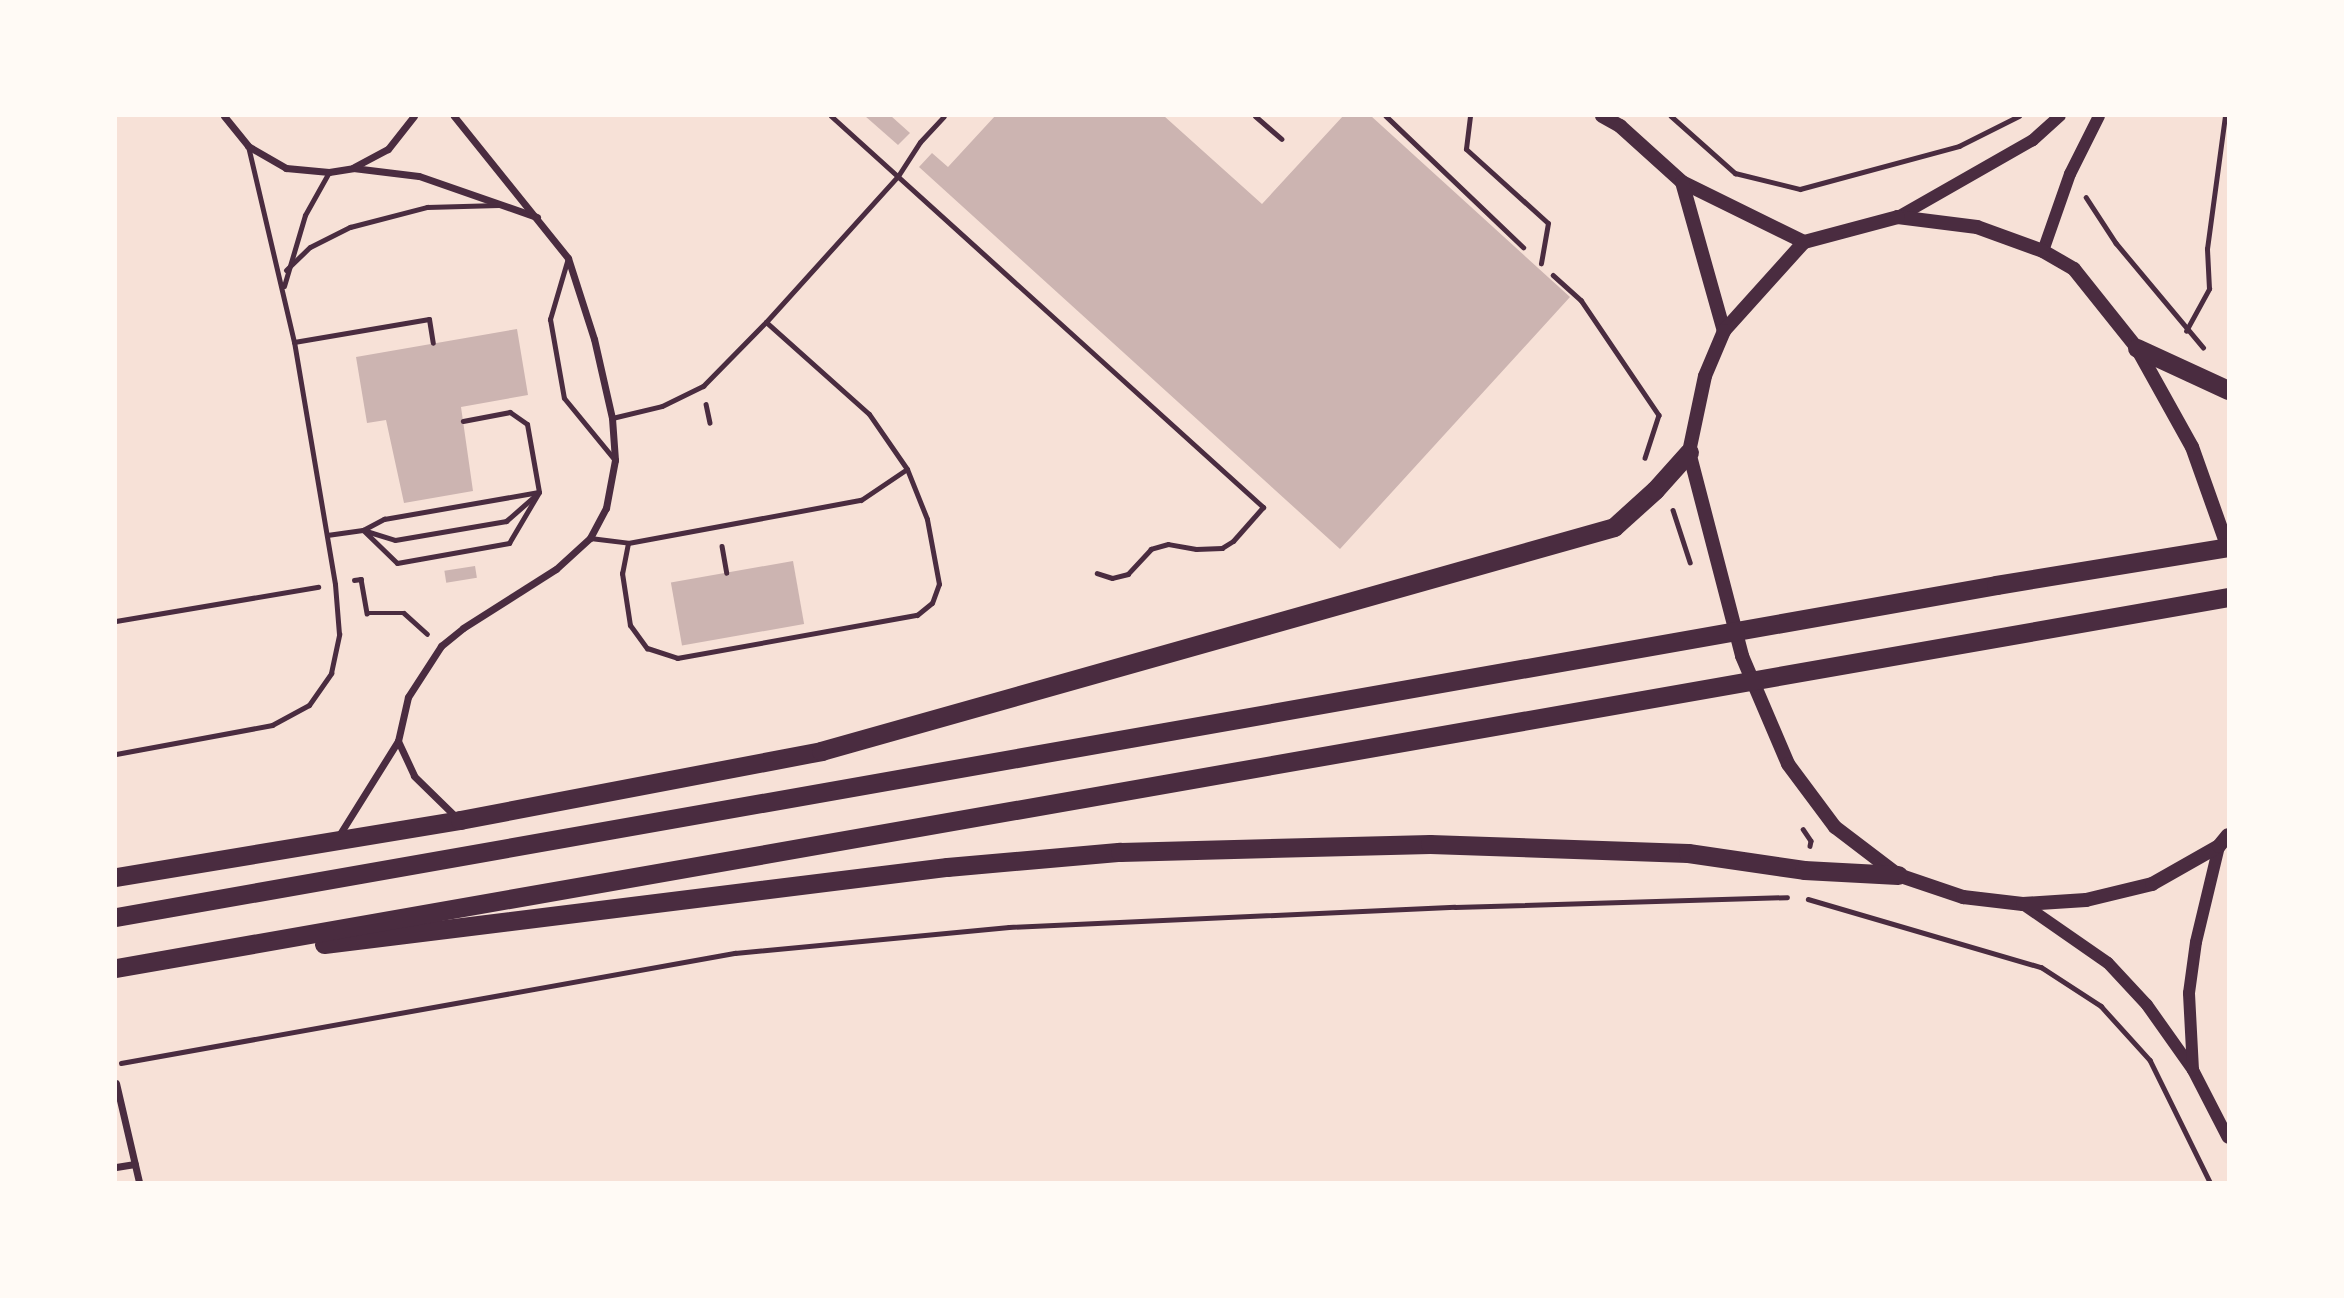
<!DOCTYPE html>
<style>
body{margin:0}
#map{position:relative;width:2344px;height:1298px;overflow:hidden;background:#f7e1d7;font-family:"Varela Round",sans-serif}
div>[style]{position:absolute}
.building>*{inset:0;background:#ccb4b1;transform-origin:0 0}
.path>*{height:4.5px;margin:-2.25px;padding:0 2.25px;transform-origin:2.25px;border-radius:2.25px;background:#4a2c40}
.service>*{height:5px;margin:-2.5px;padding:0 2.5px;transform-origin:2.5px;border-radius:2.5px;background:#4a2c40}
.minor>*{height:7px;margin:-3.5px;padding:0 3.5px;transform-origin:3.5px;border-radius:3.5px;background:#4a2c40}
.tertiary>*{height:12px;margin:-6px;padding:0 6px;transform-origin:6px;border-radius:6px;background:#4a2c40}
.secondary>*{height:14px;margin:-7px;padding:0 7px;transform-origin:7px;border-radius:7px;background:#4a2c40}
.trunk>*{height:19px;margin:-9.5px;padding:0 9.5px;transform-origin:9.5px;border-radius:9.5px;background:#4a2c40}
span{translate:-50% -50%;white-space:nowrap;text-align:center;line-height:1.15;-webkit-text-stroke:7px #fffaf5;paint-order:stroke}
.frame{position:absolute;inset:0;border:117px solid #fffaf5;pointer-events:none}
</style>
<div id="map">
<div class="building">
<div style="clip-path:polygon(865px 116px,891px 116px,910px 133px,898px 145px)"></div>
<div style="clip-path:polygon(995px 116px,1164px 116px,1262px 204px,1343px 116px,1371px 116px,1570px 297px,1340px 549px,919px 167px,932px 153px,948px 167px)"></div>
<div style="clip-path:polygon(517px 329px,528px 395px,461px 407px,473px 491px,404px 503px,386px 420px,367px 423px,356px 357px)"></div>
<div style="left:793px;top:561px;width:64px;height:124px;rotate:80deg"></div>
<div style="left:475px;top:566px;width:12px;height:31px;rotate:81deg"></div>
</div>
<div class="path">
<div style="left:1386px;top:116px;width:190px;rotate:43.7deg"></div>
<div style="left:1671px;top:116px;width:86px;rotate:41.7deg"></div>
<div style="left:1735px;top:173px;width:67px;rotate:13.8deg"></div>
<div style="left:1800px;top:189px;width:165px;rotate:-15.1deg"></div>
<div style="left:1959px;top:146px;width:67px;rotate:-26.6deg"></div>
<div style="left:2086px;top:197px;width:55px;rotate:56.9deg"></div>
<div style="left:2116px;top:243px;width:136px;rotate:50.1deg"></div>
<div style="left:1553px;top:275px;width:38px;rotate:42deg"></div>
<div style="left:1581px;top:300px;width:139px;rotate:55.9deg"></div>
<div style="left:1659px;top:415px;width:45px;rotate:108deg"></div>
<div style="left:2186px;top:331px;width:48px;rotate:-61.3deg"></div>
<div style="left:2209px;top:289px;width:40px;rotate:-92.9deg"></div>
<div style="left:2207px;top:249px;width:134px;rotate:-82.3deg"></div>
<div style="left:706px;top:404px;width:19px;rotate:78deg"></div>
<div style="left:1673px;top:510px;width:55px;rotate:71.9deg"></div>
<div style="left:722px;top:546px;width:27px;rotate:80deg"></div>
<div style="left:354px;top:580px;width:7px;rotate:-8deg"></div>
<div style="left:361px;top:579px;width:35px;rotate:80deg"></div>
<div style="left:367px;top:613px;width:37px"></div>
<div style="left:404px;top:613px;width:31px;rotate:42deg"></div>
<div style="left:116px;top:621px;width:205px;rotate:-9.6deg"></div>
<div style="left:1803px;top:829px;width:14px;rotate:56deg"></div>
<div style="left:1811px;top:841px;width:5px;rotate:101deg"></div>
<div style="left:1808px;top:899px;width:243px;rotate:16.3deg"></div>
<div style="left:2041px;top:967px;width:72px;rotate:33deg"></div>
<div style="left:2101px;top:1006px;width:73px;rotate:47.8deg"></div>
<div style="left:2150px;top:1060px;width:136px;rotate:63.8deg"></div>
<div style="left:121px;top:1063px;width:624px;rotate:-10.16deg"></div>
<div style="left:735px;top:953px;width:275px;rotate:-5.4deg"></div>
<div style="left:1009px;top:927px;width:446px;rotate:-2.6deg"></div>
<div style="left:1455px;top:907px;width:332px;rotate:-1.7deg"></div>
</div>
<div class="service">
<div style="left:831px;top:116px;width:583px;rotate:42.15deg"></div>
<div style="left:1263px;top:507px;width:45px;rotate:131.4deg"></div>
<div style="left:1233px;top:541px;width:13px;rotate:148deg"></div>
<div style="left:1222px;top:548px;width:26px;rotate:178deg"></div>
<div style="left:1196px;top:549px;width:28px;rotate:-170deg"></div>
<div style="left:1168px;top:544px;width:18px;rotate:164deg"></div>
<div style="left:1151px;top:549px;width:34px;rotate:133deg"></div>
<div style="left:1128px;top:574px;width:16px;rotate:166deg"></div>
<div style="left:1112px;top:578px;width:16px;rotate:-162deg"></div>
<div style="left:1255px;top:116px;width:35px;rotate:41deg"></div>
<div style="left:1470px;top:116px;width:33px;rotate:97deg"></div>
<div style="left:1466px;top:149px;width:110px;rotate:42.1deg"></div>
<div style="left:1548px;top:223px;width:41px;rotate:99.9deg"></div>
<div style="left:568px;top:258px;width:64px;rotate:106.4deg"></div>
<div style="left:550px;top:319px;width:80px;rotate:80deg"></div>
<div style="left:564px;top:398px;width:80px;rotate:50.6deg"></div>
<div style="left:286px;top:270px;width:33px;rotate:-44deg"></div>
<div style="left:310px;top:247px;width:45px;rotate:-26.6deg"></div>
<div style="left:350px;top:227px;width:80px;rotate:-14.6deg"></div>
<div style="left:427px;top:207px;width:72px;rotate:-1.6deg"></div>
<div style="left:284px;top:286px;width:74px;rotate:-73.5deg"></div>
<div style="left:305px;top:215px;width:49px;rotate:-60.8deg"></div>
<div style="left:294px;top:342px;width:137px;rotate:-9.7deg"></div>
<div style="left:429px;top:319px;width:24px;rotate:81deg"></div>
<div style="left:612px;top:418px;width:51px;rotate:-13.5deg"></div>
<div style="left:662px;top:406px;width:46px;rotate:-26deg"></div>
<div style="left:703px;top:386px;width:90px;rotate:-45.5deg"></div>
<div style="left:766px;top:322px;width:197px;rotate:-47.9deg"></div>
<div style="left:898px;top:176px;width:40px;rotate:-57.1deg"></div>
<div style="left:920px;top:142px;width:35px;rotate:-47deg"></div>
<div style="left:363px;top:530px;width:47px;rotate:44.1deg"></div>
<div style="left:397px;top:563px;width:114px;rotate:-10.1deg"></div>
<div style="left:509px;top:543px;width:59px;rotate:-59.5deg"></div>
<div style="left:366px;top:531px;width:30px;rotate:17deg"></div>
<div style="left:395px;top:540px;width:113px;rotate:-9.7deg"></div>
<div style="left:506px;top:521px;width:37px;rotate:-41deg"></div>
<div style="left:327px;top:535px;width:36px;rotate:-8deg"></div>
<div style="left:363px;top:530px;width:24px;rotate:-28deg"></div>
<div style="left:384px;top:519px;width:157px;rotate:-9.9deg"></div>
<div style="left:539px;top:492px;width:69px;rotate:-100deg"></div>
<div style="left:527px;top:424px;width:21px;rotate:-145deg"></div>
<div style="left:510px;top:412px;width:48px;rotate:169.2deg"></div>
<div style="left:590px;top:538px;width:38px;rotate:7deg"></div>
<div style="left:628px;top:543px;width:237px;rotate:-10.5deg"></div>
<div style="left:861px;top:500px;width:55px;rotate:-34deg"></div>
<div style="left:907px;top:469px;width:67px;rotate:-124.6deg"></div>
<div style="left:869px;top:414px;width:138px;rotate:-138.2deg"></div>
<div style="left:628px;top:543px;width:31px;rotate:101deg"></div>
<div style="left:622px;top:573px;width:53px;rotate:81.3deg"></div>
<div style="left:630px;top:625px;width:29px;rotate:54deg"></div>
<div style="left:647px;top:648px;width:32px;rotate:18deg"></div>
<div style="left:677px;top:658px;width:244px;rotate:-10.2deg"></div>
<div style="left:917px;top:615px;width:19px;rotate:-39deg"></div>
<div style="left:932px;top:603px;width:20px;rotate:-70deg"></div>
<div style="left:939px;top:584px;width:66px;rotate:-100.5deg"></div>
<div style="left:927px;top:519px;width:54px;rotate:-111.8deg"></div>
<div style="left:116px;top:754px;width:159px;rotate:-10.5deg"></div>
<div style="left:272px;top:725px;width:42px;rotate:-28.4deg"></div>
<div style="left:309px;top:705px;width:39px;rotate:-55deg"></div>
<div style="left:331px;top:673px;width:40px;rotate:-78deg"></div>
<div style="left:339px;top:634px;width:50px;rotate:-94.6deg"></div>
<div style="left:335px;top:584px;width:245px;rotate:-99.6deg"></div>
<div style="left:294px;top:342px;width:201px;rotate:-103.2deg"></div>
</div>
<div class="minor">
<div style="left:224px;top:116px;width:38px;rotate:51deg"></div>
<div style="left:248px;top:146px;width:44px;rotate:30.1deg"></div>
<div style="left:286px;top:168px;width:43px;rotate:5.3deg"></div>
<div style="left:329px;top:172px;width:24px;rotate:-9deg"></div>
<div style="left:353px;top:168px;width:66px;rotate:6.9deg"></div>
<div style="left:419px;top:176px;width:125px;rotate:19.2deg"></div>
<div style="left:354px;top:167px;width:38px;rotate:-28deg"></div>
<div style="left:388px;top:149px;width:42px;rotate:-51.8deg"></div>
<div style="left:398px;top:741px;width:38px;rotate:65deg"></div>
<div style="left:414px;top:776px;width:59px;rotate:44.3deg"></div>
<div style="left:338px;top:837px;width:113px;rotate:-58deg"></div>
<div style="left:398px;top:741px;width:45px;rotate:-77.2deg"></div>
<div style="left:408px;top:697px;width:61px;rotate:-57.1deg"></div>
<div style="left:441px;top:646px;width:28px;rotate:-39deg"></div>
<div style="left:463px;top:628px;width:110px;rotate:-32.4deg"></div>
<div style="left:556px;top:569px;width:46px;rotate:-42.4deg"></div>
<div style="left:590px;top:538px;width:34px;rotate:-62deg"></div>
<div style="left:606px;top:508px;width:49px;rotate:-79.4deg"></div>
<div style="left:615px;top:460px;width:42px;rotate:-94.1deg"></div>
<div style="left:612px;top:418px;width:81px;rotate:-102.8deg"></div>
<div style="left:594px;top:339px;width:85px;rotate:-107.8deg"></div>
<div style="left:568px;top:258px;width:182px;rotate:-128.8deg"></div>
<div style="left:116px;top:1083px;width:102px;rotate:76.9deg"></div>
<div style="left:116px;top:1167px;width:19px;rotate:-9deg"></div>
</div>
<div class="tertiary">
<div style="left:1898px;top:217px;width:155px;rotate:-29.7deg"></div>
<div style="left:2033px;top:140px;width:36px;rotate:-42deg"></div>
<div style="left:2043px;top:251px;width:82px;rotate:-70.7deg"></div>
<div style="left:2070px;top:174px;width:65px;rotate:-63.4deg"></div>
<div style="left:2023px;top:904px;width:103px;rotate:34.8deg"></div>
<div style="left:2108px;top:963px;width:57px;rotate:47.1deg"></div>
<div style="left:2147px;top:1005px;width:80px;rotate:54.7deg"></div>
<div style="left:2193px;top:1070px;width:76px;rotate:62.8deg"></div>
<div style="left:2193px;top:1070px;width:77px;rotate:-93deg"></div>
<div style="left:2189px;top:993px;width:51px;rotate:-82.2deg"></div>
<div style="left:2196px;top:942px;width:99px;rotate:-76.5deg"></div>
</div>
<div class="secondary">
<div style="left:1602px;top:116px;width:21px;rotate:29deg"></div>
<div style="left:1620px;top:126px;width:84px;rotate:42.1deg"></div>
<div style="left:1682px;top:182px;width:136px;rotate:26.2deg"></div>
<div style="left:1682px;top:182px;width:155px;rotate:74.3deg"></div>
<div style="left:2228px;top:548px;width:107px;rotate:-109.6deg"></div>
<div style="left:2192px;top:447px;width:113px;rotate:-119.1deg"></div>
<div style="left:2137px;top:348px;width:101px;rotate:-128.6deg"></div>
<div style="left:2074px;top:269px;width:36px;rotate:-150deg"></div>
<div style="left:2043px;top:251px;width:70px;rotate:-160deg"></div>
<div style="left:1977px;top:227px;width:80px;rotate:-172.8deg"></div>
<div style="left:1898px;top:217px;width:97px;rotate:165.1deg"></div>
<div style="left:1804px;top:242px;width:120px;rotate:132deg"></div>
<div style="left:1724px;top:331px;width:49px;rotate:112.9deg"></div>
<div style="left:1705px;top:376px;width:78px;rotate:101.9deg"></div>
<div style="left:1689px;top:452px;width:211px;rotate:75.4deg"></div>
<div style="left:1742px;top:656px;width:117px;rotate:66.9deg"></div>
<div style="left:1788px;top:764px;width:79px;rotate:53.3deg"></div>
<div style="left:1835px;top:827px;width:79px;rotate:37.3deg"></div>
<div style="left:1898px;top:875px;width:69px;rotate:18.7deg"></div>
<div style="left:1963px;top:897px;width:60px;rotate:6.7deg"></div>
<div style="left:2023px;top:904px;width:63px;rotate:-3.6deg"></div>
<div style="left:2086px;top:900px;width:68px;rotate:-13.6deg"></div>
<div style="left:2152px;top:884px;width:77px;rotate:-29.6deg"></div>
<div style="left:2219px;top:846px;width:14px;rotate:-51deg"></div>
</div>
<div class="trunk">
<div style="left:2137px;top:348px;width:100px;rotate:24.8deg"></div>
<div style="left:116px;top:877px;width:349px;rotate:-9.4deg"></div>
<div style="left:460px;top:820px;width:368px;rotate:-10.8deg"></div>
<div style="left:821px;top:751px;width:824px;rotate:-15.77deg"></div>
<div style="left:1614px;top:527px;width:55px;rotate:-42.1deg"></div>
<div style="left:1655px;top:490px;width:51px;rotate:-48.2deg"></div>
<div style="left:116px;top:917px;width:1909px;rotate:-10.01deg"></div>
<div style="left:1996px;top:585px;width:235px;rotate:-9.3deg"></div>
<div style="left:324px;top:944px;width:628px;rotate:-7.05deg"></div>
<div style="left:947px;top:867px;width:174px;rotate:-5deg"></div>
<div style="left:1120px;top:852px;width:310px;rotate:-1.5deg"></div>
<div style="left:1430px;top:844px;width:258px;rotate:2deg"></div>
<div style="left:1688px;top:853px;width:117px;rotate:8.3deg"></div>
<div style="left:1804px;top:870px;width:94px;rotate:3deg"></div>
<div style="left:116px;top:968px;width:2144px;rotate:-9.96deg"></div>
</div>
<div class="frame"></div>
</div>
